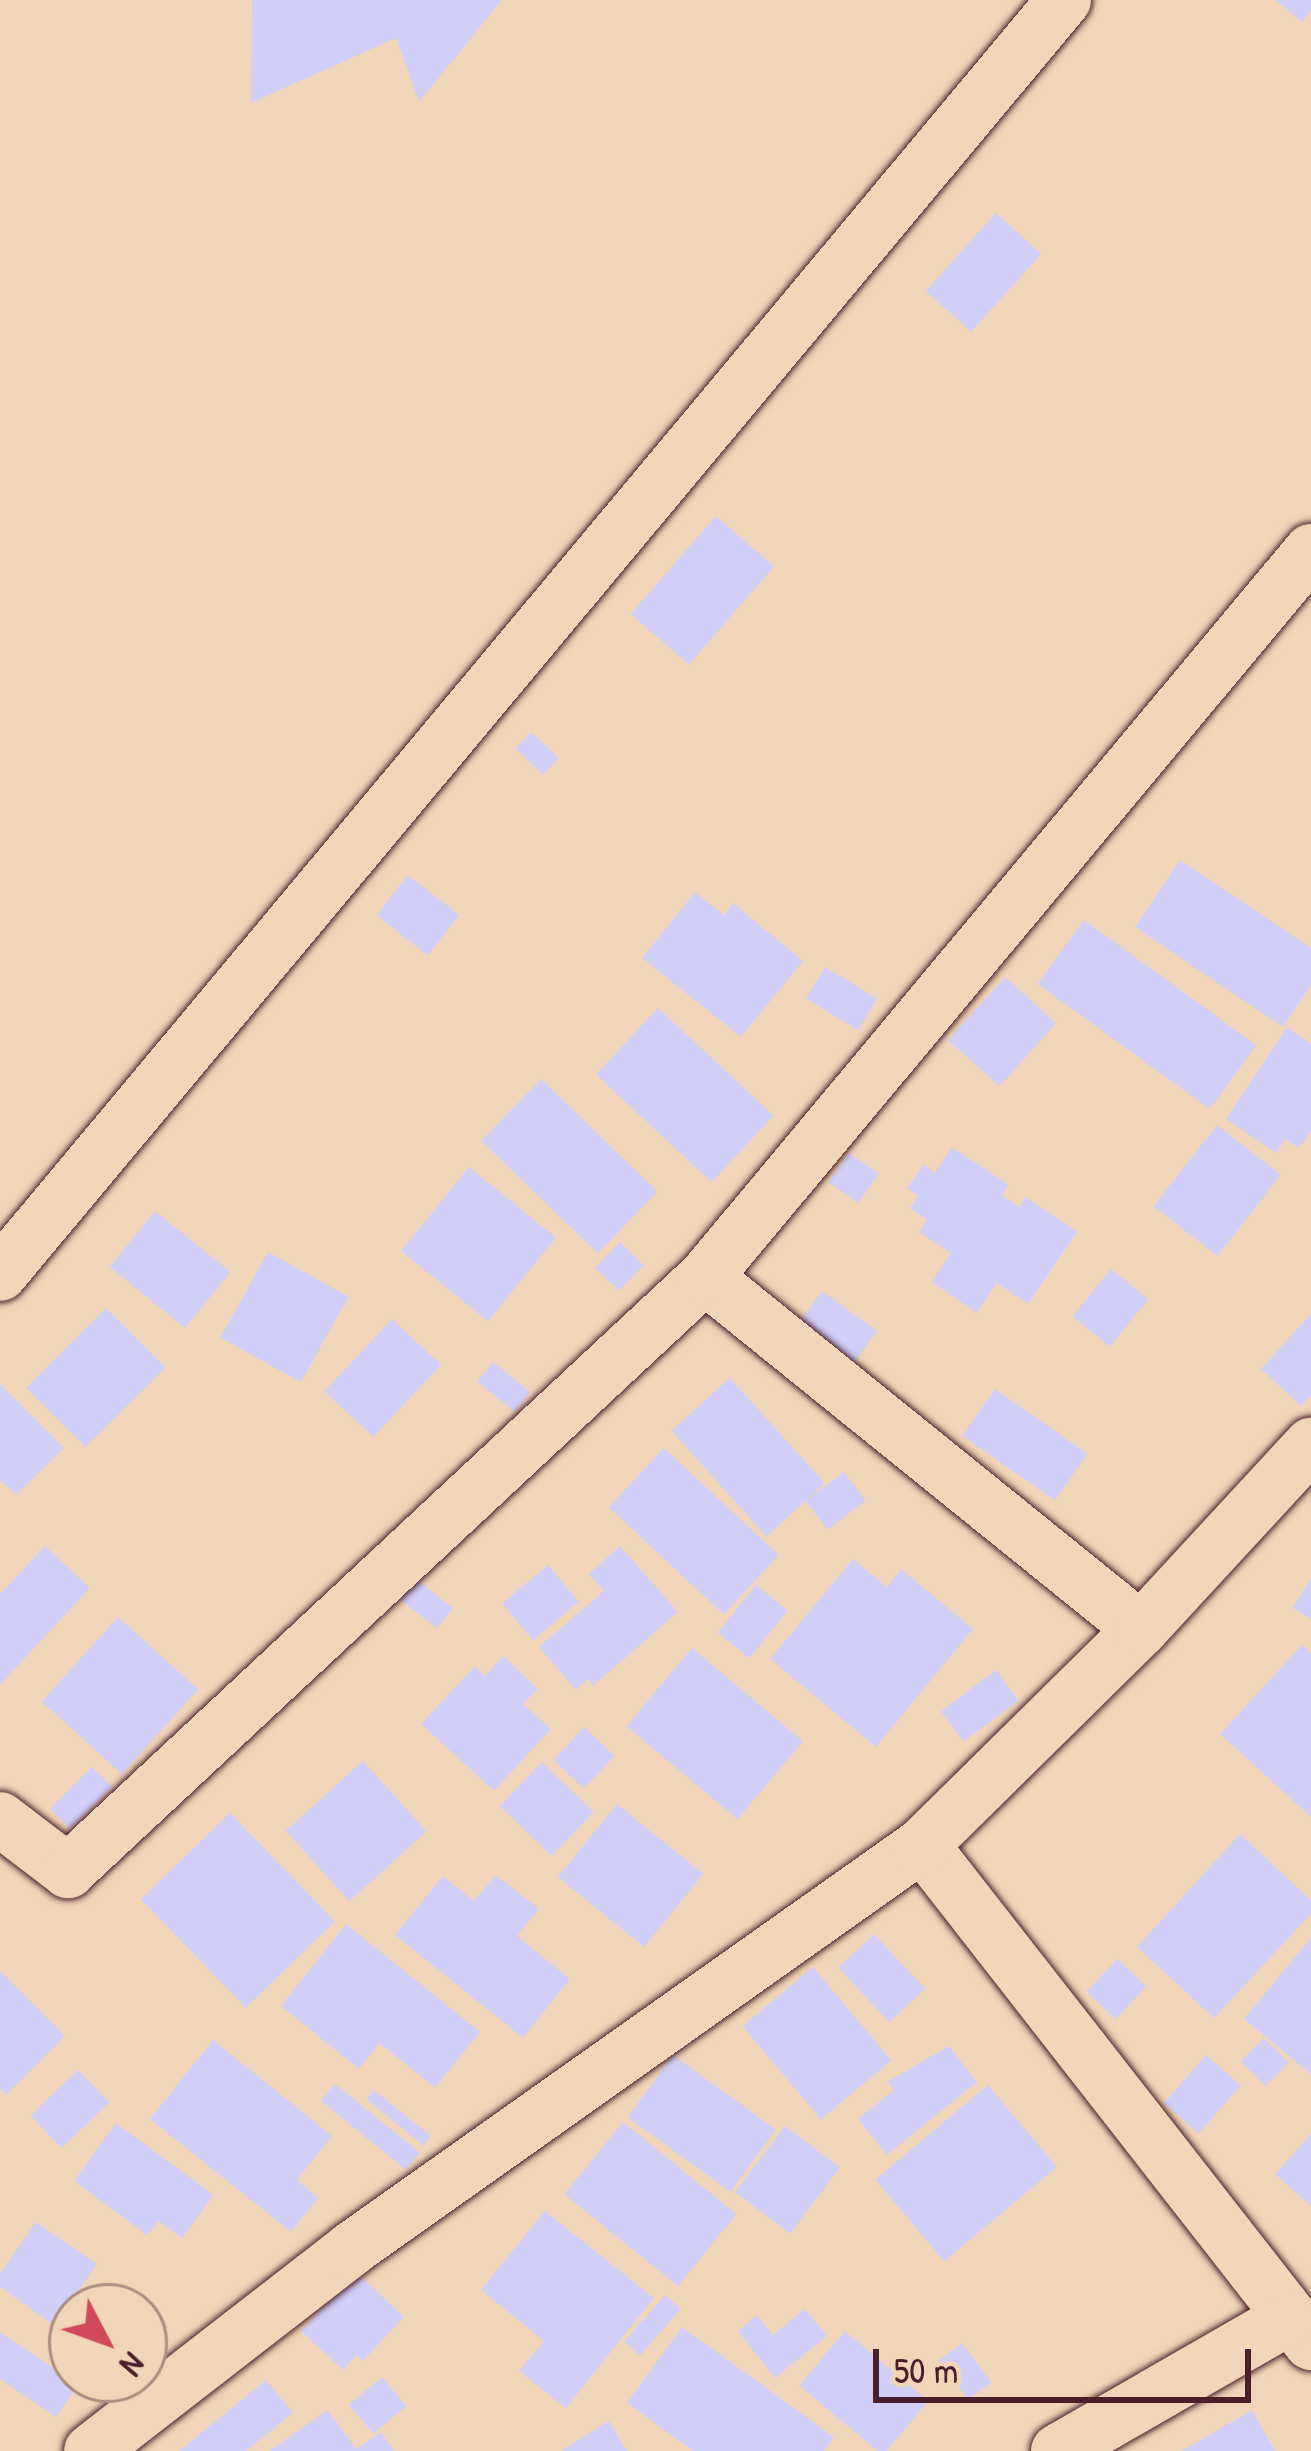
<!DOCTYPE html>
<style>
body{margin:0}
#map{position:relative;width:1311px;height:2451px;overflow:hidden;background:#f1d5b8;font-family:"Patrick Hand",sans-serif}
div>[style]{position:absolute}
.building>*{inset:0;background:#d1cff8;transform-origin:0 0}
.roads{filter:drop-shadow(0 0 3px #4a1f2b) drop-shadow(0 0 3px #4a1f2b)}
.minor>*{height:54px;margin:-27px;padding:0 27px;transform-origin:27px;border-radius:27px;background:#f1d5b8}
span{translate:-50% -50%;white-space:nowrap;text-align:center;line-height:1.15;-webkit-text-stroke:12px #f1d5b8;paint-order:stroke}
.north{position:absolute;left:48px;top:2283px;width:120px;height:120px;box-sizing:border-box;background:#f1d5b8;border:3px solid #ae8c80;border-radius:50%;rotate:131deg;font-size:33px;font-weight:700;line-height:48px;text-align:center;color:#4a1f2b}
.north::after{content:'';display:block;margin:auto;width:42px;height:54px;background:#d1495b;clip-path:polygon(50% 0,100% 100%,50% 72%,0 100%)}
.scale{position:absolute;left:873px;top:2349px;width:378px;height:54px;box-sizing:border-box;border:6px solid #4a1f2b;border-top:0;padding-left:15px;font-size:36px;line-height:42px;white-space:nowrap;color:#4a1f2b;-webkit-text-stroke:9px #f1d5b8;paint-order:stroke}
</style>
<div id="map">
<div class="building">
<div style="clip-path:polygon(252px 0,502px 0,419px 102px,396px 38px,251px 103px)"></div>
<div style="clip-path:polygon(1275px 0,1311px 0,1311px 11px,1302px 22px)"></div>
<div style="left:996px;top:213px;width:61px;height:105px;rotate:42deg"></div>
<div style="left:716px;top:516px;width:77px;height:130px;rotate:41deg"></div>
<div style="left:531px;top:732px;width:38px;height:23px;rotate:43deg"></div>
<div style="clip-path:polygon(1180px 860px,1311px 948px,1311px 985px,1283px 1027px,1135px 927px)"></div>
<div style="left:408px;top:875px;width:65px;height:51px;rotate:38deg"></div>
<div style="clip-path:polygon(695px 892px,724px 915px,733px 903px,803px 961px,741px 1037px,642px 958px)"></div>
<div style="left:1084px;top:920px;width:213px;height:79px;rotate:36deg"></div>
<div style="left:825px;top:967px;width:61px;height:37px;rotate:31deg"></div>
<div style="left:1005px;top:977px;width:69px;height:85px;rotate:42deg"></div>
<div style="left:658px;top:1008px;width:158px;height:91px;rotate:43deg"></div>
<div style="clip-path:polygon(1287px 1027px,1311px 1044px,1311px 1132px,1299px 1148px,1285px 1139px,1276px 1153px,1226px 1119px)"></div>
<div style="left:541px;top:1079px;width:162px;height:86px;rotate:44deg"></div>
<div style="left:1217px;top:1125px;width:81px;height:103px;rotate:38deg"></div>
<div style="clip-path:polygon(952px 1147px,1009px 1185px,1002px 1195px,1019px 1207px,1026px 1197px,1077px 1232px,1028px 1304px,997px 1283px,977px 1313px,932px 1282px,951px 1253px,919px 1232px,927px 1220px,910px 1208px,918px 1196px,907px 1188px,924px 1164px,935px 1173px)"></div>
<div style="left:849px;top:1153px;width:36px;height:36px;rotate:34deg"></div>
<div style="left:469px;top:1167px;width:112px;height:108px;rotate:39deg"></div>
<div style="left:155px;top:1211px;width:97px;height:72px;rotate:39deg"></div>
<div style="left:620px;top:1242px;width:33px;height:36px;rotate:44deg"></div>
<div style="left:268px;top:1252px;width:92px;height:98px;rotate:29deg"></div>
<div style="left:1111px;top:1269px;width:48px;height:61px;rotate:39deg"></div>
<div style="left:822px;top:1291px;width:68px;height:38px;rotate:36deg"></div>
<div style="left:106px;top:1308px;width:84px;height:113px;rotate:45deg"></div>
<div style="clip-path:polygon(1311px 1314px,1311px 1396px,1301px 1406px,1261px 1369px)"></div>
<div style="left:392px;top:1319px;width:67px;height:99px;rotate:43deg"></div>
<div style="left:493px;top:1362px;width:48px;height:25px;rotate:39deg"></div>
<div style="left:730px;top:1378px;width:142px;height:79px;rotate:48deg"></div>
<div style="clip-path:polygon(0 1384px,64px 1448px,16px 1495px,0 1480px)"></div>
<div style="left:995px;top:1389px;width:113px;height:57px;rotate:35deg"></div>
<div style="left:664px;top:1448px;width:157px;height:81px;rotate:43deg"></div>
<div style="left:844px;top:1472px;width:36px;height:48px;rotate:53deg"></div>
<div style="clip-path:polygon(45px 1546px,90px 1588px,0 1685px,0 1594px)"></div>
<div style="clip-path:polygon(620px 1546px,678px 1612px,593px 1686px,589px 1679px,576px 1690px,539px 1647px,604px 1591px,589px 1574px)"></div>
<div style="clip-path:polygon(853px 1559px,887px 1587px,901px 1569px,973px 1629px,876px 1747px,770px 1659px)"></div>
<div style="left:548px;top:1565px;width:48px;height:60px;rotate:50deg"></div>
<div style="clip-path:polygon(1311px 1578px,1311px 1619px,1293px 1608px)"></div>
<div style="left:416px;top:1579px;width:47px;height:26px;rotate:38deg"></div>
<div style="left:756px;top:1585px;width:41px;height:61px;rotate:39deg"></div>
<div style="left:118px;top:1617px;width:108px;height:114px;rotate:42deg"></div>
<div style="clip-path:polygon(1302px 1645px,1311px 1654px,1311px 1817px,1220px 1734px)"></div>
<div style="left:692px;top:1648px;width:145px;height:102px;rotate:40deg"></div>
<div style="clip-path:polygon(503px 1656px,538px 1689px,523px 1704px,551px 1729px,494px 1791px,421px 1724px,475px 1666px,485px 1676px)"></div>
<div style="left:996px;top:1670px;width:38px;height:69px;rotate:53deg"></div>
<div style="left:584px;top:1727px;width:42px;height:45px;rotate:43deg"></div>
<div style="left:363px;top:1761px;width:95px;height:104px;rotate:48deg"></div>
<div style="left:542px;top:1762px;width:72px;height:61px;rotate:44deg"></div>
<div style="left:92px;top:1767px;width:28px;height:59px;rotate:45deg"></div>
<div style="left:617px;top:1804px;width:111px;height:94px;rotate:39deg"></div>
<div style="left:230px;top:1813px;width:151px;height:124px;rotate:46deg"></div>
<div style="clip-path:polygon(1240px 1834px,1311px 1900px,1311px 1914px,1214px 2018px,1137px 1947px)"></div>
<div style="clip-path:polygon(496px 1875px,539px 1909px,517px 1936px,570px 1979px,523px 2038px,395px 1935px,443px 1876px,474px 1901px)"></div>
<div style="clip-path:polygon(346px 1924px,480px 2032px,435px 2088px,380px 2043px,359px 2069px,281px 2006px)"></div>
<div style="left:874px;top:1934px;width:75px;height:49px;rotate:47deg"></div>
<div style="clip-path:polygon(1311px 1938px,1311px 2074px,1244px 2019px)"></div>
<div style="left:1117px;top:1959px;width:40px;height:45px;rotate:43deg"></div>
<div style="left:813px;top:1967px;width:122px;height:92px;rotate:50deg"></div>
<div style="clip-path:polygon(0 1971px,65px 2036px,6px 2095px,0 2089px)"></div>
<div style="left:1264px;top:2038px;width:35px;height:33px;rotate:45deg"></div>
<div style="clip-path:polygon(213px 2040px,332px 2136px,297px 2180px,318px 2198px,291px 2232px,150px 2119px)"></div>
<div style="clip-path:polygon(949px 2046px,977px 2082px,887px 2155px,858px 2119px,894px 2090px,887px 2082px)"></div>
<div style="left:673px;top:2055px;width:127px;height:77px;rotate:36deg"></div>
<div style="left:1206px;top:2055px;width:46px;height:64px;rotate:41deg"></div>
<div style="left:78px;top:2070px;width:45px;height:66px;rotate:46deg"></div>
<div style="left:335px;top:2084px;width:109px;height:22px;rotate:39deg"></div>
<div style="left:988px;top:2085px;width:107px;height:147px;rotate:50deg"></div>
<div style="left:374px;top:2090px;width:73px;height:12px;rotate:39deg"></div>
<div style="left:623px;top:2122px;width:146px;height:93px;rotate:39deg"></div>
<div style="clip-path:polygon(116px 2123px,214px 2195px,182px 2238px,159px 2221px,147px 2235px,74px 2181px)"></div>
<div style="left:785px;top:2126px;width:69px;height:83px;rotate:37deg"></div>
<div style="clip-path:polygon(1311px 2134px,1311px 2206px,1275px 2174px)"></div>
<div style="clip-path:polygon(545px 2211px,654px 2298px,566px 2408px,519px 2371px,544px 2341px,481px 2290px)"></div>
<div style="clip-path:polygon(36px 2222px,97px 2264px,54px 2325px,0 2287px,0 2274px)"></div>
<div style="clip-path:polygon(356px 2272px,404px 2317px,363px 2361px,357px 2355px,343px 2370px,301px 2331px)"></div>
<div style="left:665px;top:2295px;width:21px;height:62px;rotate:41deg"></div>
<div style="clip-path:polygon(805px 2309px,827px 2336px,775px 2378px,738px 2331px,757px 2315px,773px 2335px)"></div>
<div style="clip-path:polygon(682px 2327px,834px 2437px,824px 2451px,693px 2451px,627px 2403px)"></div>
<div style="left:845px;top:2331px;width:109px;height:71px;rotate:40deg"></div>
<div style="clip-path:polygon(0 2332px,78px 2385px,56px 2417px,0 2379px)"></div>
<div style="left:962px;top:2343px;width:49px;height:29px;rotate:53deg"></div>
<div style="left:382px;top:2377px;width:38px;height:43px;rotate:50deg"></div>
<div style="clip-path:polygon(266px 2380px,293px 2413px,246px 2451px,179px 2451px)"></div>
<div style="clip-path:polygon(328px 2410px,356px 2449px,381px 2432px,394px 2451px,269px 2451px)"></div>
<div style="clip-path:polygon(1252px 2410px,1275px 2451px,1182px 2451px)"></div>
<div style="clip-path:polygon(609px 2421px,627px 2451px,561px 2451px)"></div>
</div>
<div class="roads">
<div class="minor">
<div style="left:0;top:1274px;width:1660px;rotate:-50.13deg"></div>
<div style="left:705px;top:1277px;width:560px;rotate:38.92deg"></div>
<div style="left:0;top:1819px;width:86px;rotate:37.4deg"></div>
<div style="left:68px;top:1871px;width:871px;rotate:-43deg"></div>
<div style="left:705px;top:1277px;width:946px;rotate:-50.15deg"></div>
<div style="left:922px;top:1845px;width:632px;rotate:52.01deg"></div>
<div style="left:91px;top:2451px;width:329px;rotate:-37.8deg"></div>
<div style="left:351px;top:2249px;width:699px;rotate:-35.28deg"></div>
<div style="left:922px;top:1845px;width:308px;rotate:-44.6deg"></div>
<div style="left:1141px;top:1629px;width:251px;rotate:-47.3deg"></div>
<div style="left:1058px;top:2451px;width:265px;rotate:-29.9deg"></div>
</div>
</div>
<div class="north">N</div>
<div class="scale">50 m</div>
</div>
